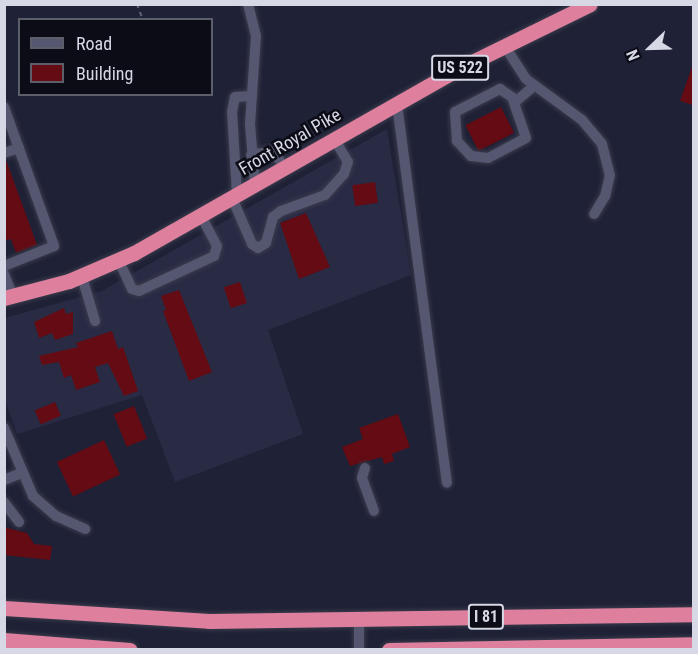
<!DOCTYPE html>
<style>
body{margin:0}
#map{position:relative;width:698px;height:654px;overflow:hidden;background:#1f2136;font-family:"Roboto Condensed",sans-serif}
div>[style]{position:absolute}
.built>*{inset:0;background:#292b45}
.building>*{inset:0;background:#640b13;transform-origin:0 0}
.path>*{height:1.5px;margin-top:-0.75px;transform-origin:0;background:repeating-linear-gradient(90deg,#606274 0 4.5px,transparent 0 9px)}
.roads{filter:drop-shadow(0 0 2px #3a3b4c) drop-shadow(0 0 2px #3a3b4c)}
.minor>*{height:10px;margin:-5px;padding:0 5px;transform-origin:5px;border-radius:5px;background:#54576f}
.highway>*{height:15px;margin:-7.5px;padding:0 7.5px;transform-origin:7.5px;border-radius:7.5px;background:#de809d}
span{translate:-50% -50%;white-space:nowrap;text-align:center;line-height:1.15;-webkit-text-stroke:5px #0b0c15;paint-order:stroke}
.shield-label span{padding:2px 4px;background:#0b0c15;border:2px solid;border-radius:4px;-webkit-text-stroke-width:0}
.shield-label{font-size:16px;color:#d6d8e6;font-weight:700}
.street-label{font-size:18px;color:#d6d8e6}
.frame{position:absolute;inset:0;border:6px solid #d6d8e6;pointer-events:none}
.legend{position:absolute;left:18px;top:18px;width:195px;height:78px;box-sizing:border-box;background:#0b0c15;border:2px solid #5c5e69;margin:0;padding:8px 10px;list-style:none;font-size:18px;color:#d6d8e6}
.legend li{display:flex;align-items:center;gap:12px;height:30px}
.legend b{width:30px;border:2px solid #5c5e69}
.north{position:absolute;left:620px;top:18px;width:60px;height:60px;-webkit-text-stroke:4px #0b0c15;paint-order:stroke;rotate:247deg;font-size:16px;font-weight:700;line-height:24px;text-align:center;color:#d6d8e6}
.north::after{content:'';display:block;margin:auto;width:21px;height:27px;background:#d6d8e6;clip-path:polygon(50% 0,100% 100%,50% 72%,0 100%)}
</style>
<div id="map">
<div class="built">
<div style="clip-path:polygon(387px 129px,411px 275px,268px 330px,303px 434px,175px 482px,142px 395px,17px 434px,5px 400px,5px 318px,102px 291px)"></div>
</div>
<div class="building">
<div style="clip-path:polygon(693px 64px,693px 105px,680px 101px)"></div>
<div style="left:501px;top:107px;width:29px;height:40px;rotate:63deg"></div>
<div style="clip-path:polygon(6px 160px,37px 245px,16px 253px,11px 239px,4px 241px)"></div>
<div style="left:375px;top:182px;width:21px;height:23px;rotate:82deg"></div>
<div style="clip-path:polygon(306px 213px,330px 267px,299px 279px,280px 223px)"></div>
<div style="left:240px;top:282px;width:22px;height:17px;rotate:72deg"></div>
<div style="clip-path:polygon(179px 290px,212px 372px,189px 381px,163px 311px,166px 310px,161px 296px)"></div>
<div style="clip-path:polygon(64px 308px,66px 314px,73px 312px,73px 334px,55px 340px,52px 333px,39px 338px,34px 322px)"></div>
<div style="clip-path:polygon(112px 331px,118px 349px,123px 347px,138px 391px,124px 396px,108px 363px,95px 367px,100px 382px,76px 390px,71px 375px,64px 378px,59px 362px,42px 365px,39px 356px,78px 347px,76px 343px)"></div>
<div style="left:55px;top:402px;width:15px;height:22px;rotate:67deg"></div>
<div style="left:134px;top:406px;width:35px;height:22px;rotate:68deg"></div>
<div style="clip-path:polygon(398px 414px,410px 447px,392px 454px,394px 461px,384px 464px,382px 457px,350px 466px,342px 447px,363px 439px,359px 428px)"></div>
<div style="left:104px;top:440px;width:38px;height:52px;rotate:65deg"></div>
<div style="clip-path:polygon(4px 527px,27px 533px,34px 544px,52px 546px,50px 560px,4px 555px)"></div>
</div>
<div class="path">
<div style="left:137px;top:4px;width:17px;rotate:69deg"></div>
</div>
<div class="roads">
<div class="minor">
<div style="left:248px;top:4px;width:33px;rotate:76deg"></div>
<div style="left:256px;top:36px;width:88px;rotate:93.9deg"></div>
<div style="left:250px;top:124px;width:61px;rotate:85.3deg"></div>
<div style="left:504px;top:45px;width:40px;rotate:57.1deg"></div>
<div style="left:526px;top:79px;width:69px;rotate:36.2deg"></div>
<div style="left:582px;top:120px;width:31px;rotate:50deg"></div>
<div style="left:602px;top:144px;width:32px;rotate:76deg"></div>
<div style="left:610px;top:175px;width:22px;rotate:103deg"></div>
<div style="left:605px;top:196px;width:21px;rotate:121deg"></div>
<div style="left:500px;top:89px;width:14px;rotate:34deg"></div>
<div style="left:512px;top:97px;width:43px;rotate:71.1deg"></div>
<div style="left:526px;top:138px;width:43px;rotate:152.2deg"></div>
<div style="left:488px;top:158px;width:17px;rotate:-173deg"></div>
<div style="left:471px;top:156px;width:21px;rotate:-133deg"></div>
<div style="left:457px;top:141px;width:29px;rotate:-94deg"></div>
<div style="left:455px;top:112px;width:51px;rotate:-27.1deg"></div>
<div style="left:515px;top:102px;width:23px;rotate:-40deg"></div>
<div style="left:397px;top:104px;width:382px;rotate:82.5deg"></div>
<div style="left:4px;top:107px;width:148px;rotate:70.2deg"></div>
<div style="left:54px;top:246px;width:54px;rotate:158.2deg"></div>
<div style="left:4px;top:153px;width:16px;rotate:-18deg"></div>
<div style="left:251px;top:155px;width:22px;rotate:-10deg"></div>
<div style="left:273px;top:151px;width:21px;rotate:55deg"></div>
<div style="left:237px;top:195px;width:83px;rotate:-93.4deg"></div>
<div style="left:232px;top:112px;width:15px;rotate:-79deg"></div>
<div style="left:235px;top:97px;width:17px;rotate:-3deg"></div>
<div style="left:232px;top:198px;width:50px;rotate:66.5deg"></div>
<div style="left:252px;top:244px;width:7px;rotate:34deg"></div>
<div style="left:258px;top:248px;width:9px;rotate:-32deg"></div>
<div style="left:266px;top:243px;width:27px;rotate:-75deg"></div>
<div style="left:273px;top:217px;width:10px;rotate:-37deg"></div>
<div style="left:281px;top:211px;width:47px;rotate:-20deg"></div>
<div style="left:325px;top:195px;width:28px;rotate:-48deg"></div>
<div style="left:344px;top:174px;width:13px;rotate:-72deg"></div>
<div style="left:348px;top:162px;width:27px;rotate:-121deg"></div>
<div style="left:119px;top:261px;width:31px;rotate:65deg"></div>
<div style="left:132px;top:289px;width:7px;rotate:16deg"></div>
<div style="left:139px;top:291px;width:83px;rotate:-25deg"></div>
<div style="left:214px;top:256px;width:10px;rotate:-73deg"></div>
<div style="left:217px;top:246px;width:34px;rotate:-118deg"></div>
<div style="left:4px;top:274px;width:24px;rotate:68deg"></div>
<div style="left:82px;top:277px;width:46px;rotate:73.5deg"></div>
<div style="left:4px;top:428px;width:74px;rotate:66.9deg"></div>
<div style="left:33px;top:496px;width:30px;rotate:41deg"></div>
<div style="left:56px;top:516px;width:32px;rotate:24deg"></div>
<div style="left:365px;top:468px;width:10px;rotate:107deg"></div>
<div style="left:362px;top:478px;width:35px;rotate:70deg"></div>
<div style="left:4px;top:480px;width:18px;rotate:-22deg"></div>
<div style="left:4px;top:502px;width:25px;rotate:53deg"></div>
<div style="left:359px;top:619px;width:31px;rotate:90deg"></div>
</div>
<div class="highway">
<div style="left:4px;top:298px;width:67px;rotate:-14.7deg"></div>
<div style="left:69px;top:281px;width:71px;rotate:-23.3deg"></div>
<div style="left:134px;top:253px;width:370px;rotate:-29.6deg"></div>
<div style="left:456px;top:70px;width:149px;rotate:-26.2deg"></div>
<div style="left:4px;top:608px;width:205px;rotate:3.6deg"></div>
<div style="left:209px;top:621px;width:485px;rotate:-0.8deg"></div>
<div style="left:4px;top:640px;width:126px;rotate:4.5deg"></div>
<div style="left:389px;top:650px;width:305px;rotate:-1.1deg"></div>
</div>
</div>
<div class="shield-label">
<span style="left:460px;top:68px">US 522</span>
<span style="left:486px;top:617px">I 81</span>
</div>
<div class="street-label">
<span style="left:290px;top:142px;rotate:-30deg">Front Royal Pike</span>
</div>
<div class="frame"></div>
<ul class="legend">
<li><b style="height:8px;background:#54576f"></b>Road</li>
<li><b style="height:16px;background:#640b13"></b>Building</li>
</ul>
<div class="north">N</div>
</div>
